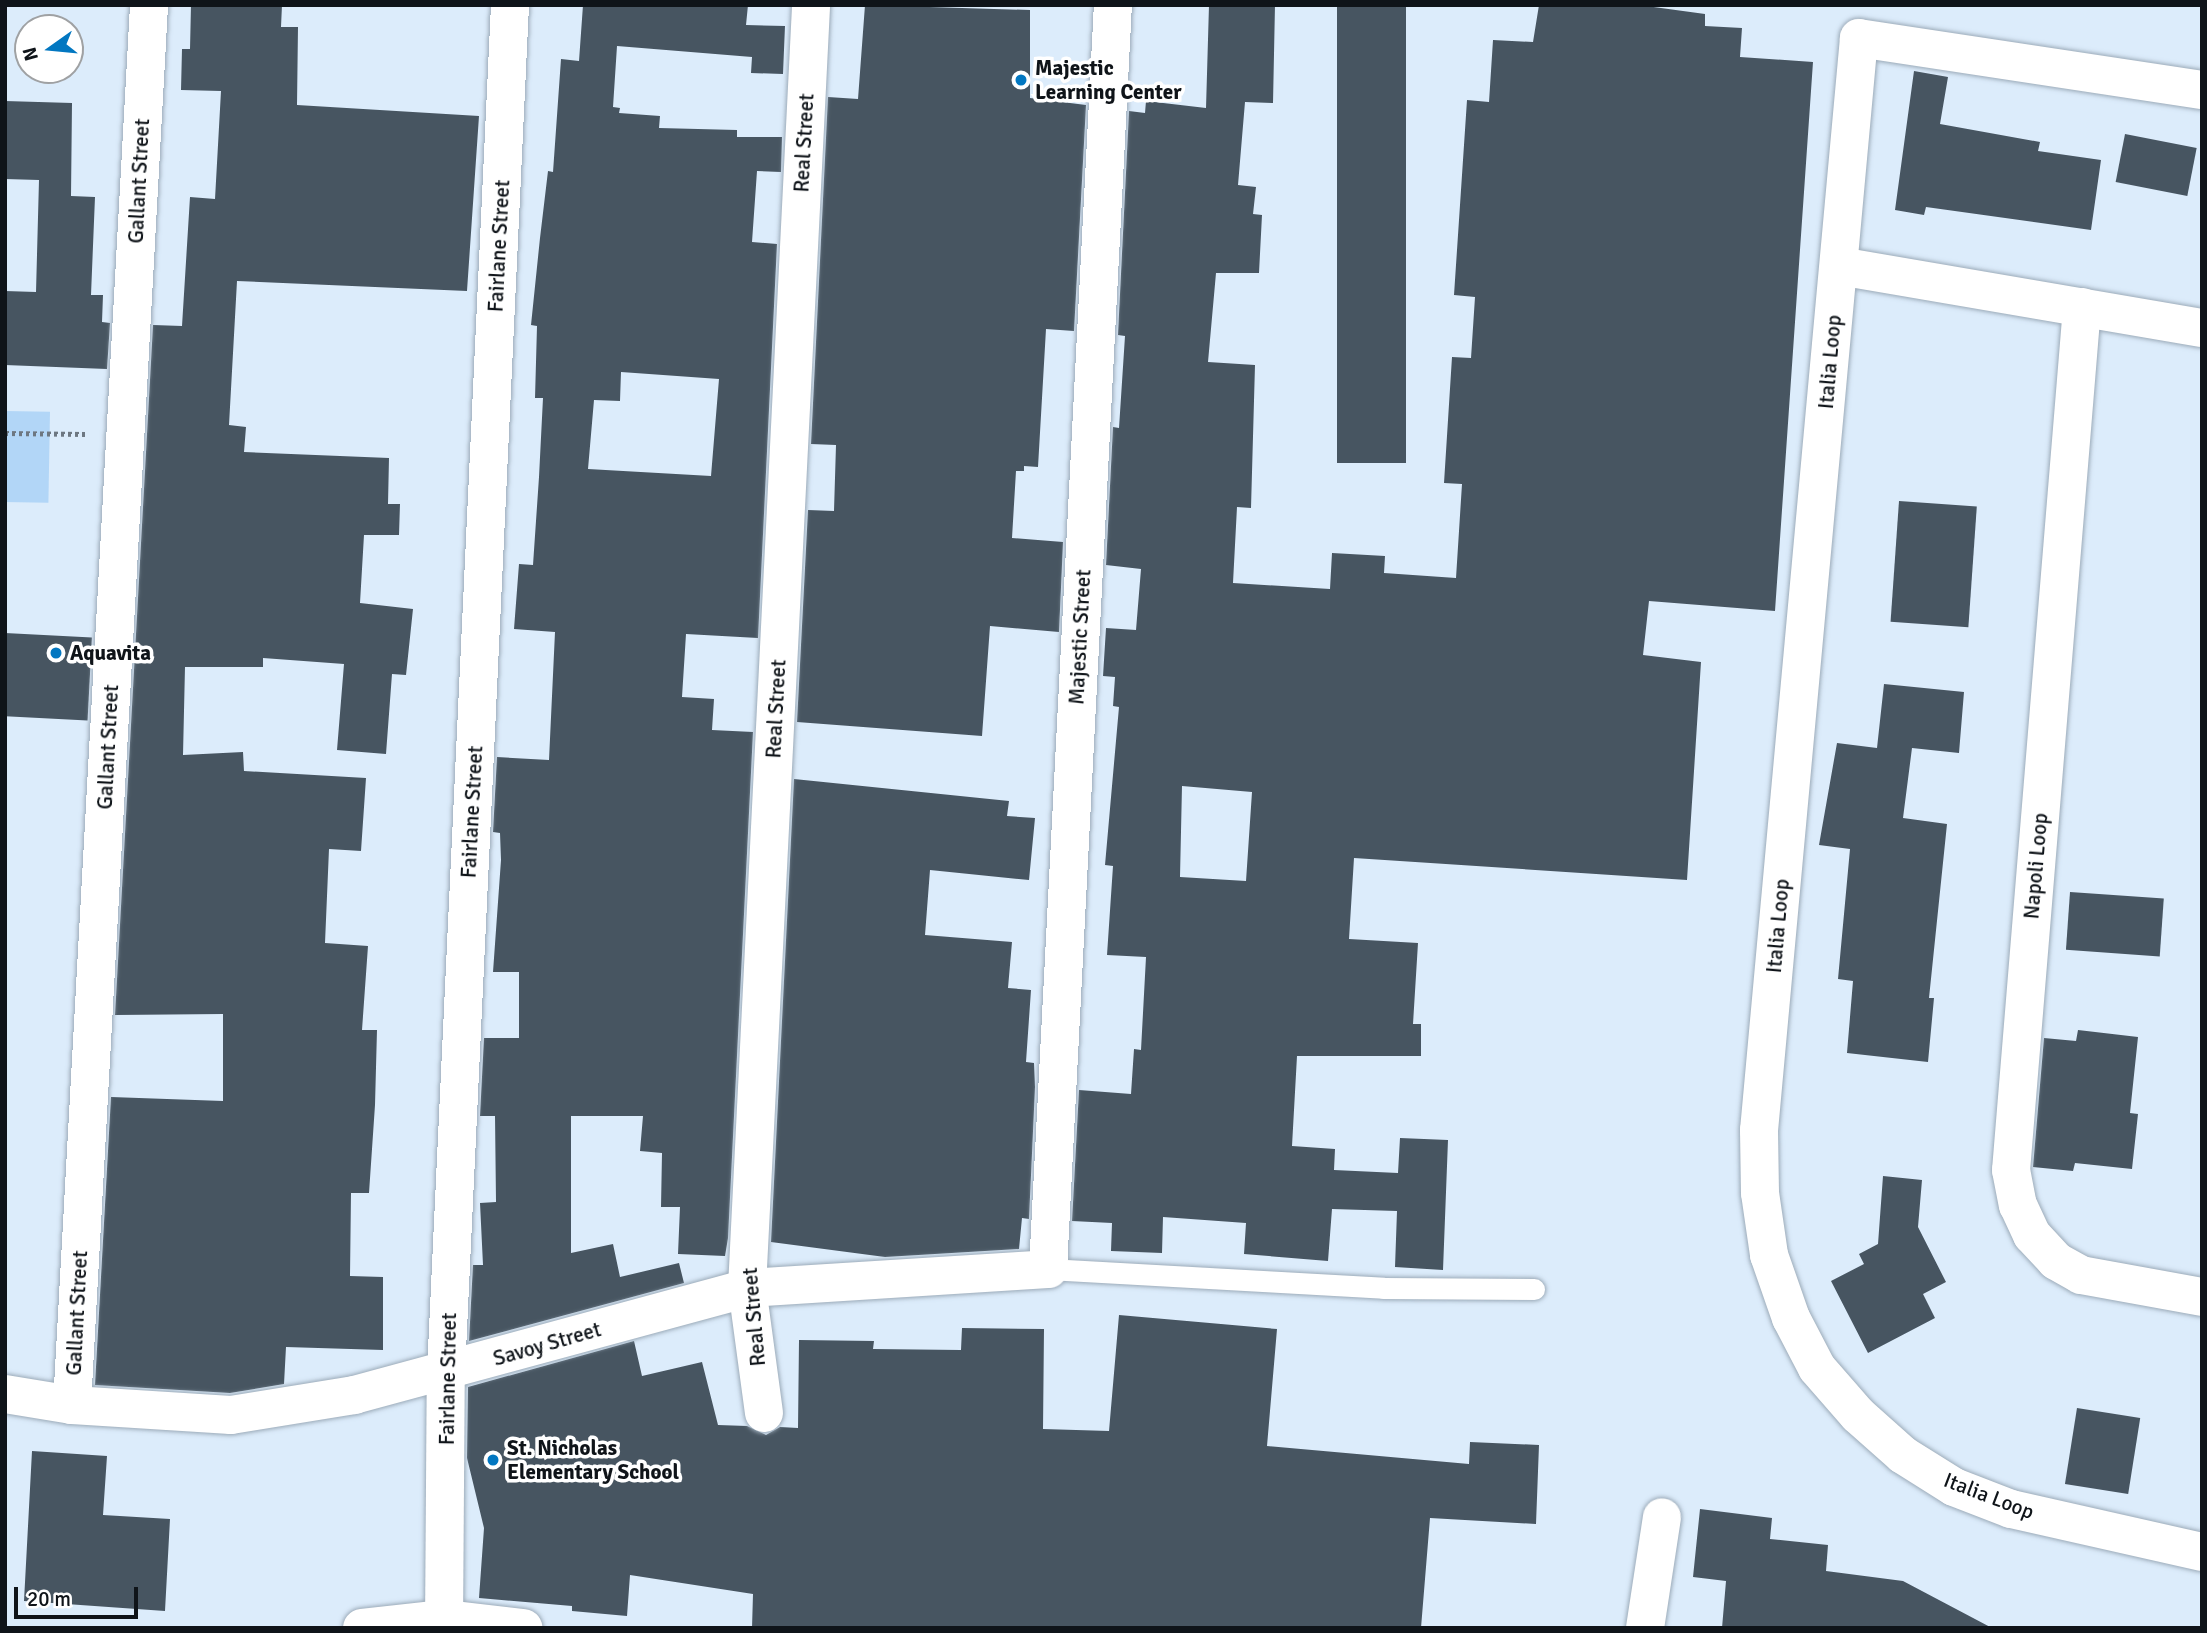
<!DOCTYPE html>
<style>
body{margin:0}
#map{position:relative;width:2207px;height:1633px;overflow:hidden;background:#dcecfb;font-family:Signika,sans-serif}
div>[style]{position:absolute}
.green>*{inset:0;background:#b2d6f7;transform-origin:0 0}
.building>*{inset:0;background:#475561;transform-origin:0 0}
.path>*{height:4.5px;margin-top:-2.25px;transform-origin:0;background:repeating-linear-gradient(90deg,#6d7781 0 3.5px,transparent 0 7px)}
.roads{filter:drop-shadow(0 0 2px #9cabb9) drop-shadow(0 0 2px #9cabb9)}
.lane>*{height:21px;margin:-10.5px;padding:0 10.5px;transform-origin:10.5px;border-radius:10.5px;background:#fff}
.street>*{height:38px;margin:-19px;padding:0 19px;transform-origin:19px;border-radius:19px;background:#fff}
.secondary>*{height:38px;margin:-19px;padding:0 19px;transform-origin:19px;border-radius:19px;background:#fff}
.dots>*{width:19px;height:19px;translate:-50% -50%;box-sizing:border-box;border:4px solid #fff;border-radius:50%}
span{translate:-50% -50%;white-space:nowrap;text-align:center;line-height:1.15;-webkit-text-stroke:7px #fff;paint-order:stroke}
.poi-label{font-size:21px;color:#0f1419;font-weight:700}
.left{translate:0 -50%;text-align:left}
.street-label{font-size:21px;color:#0f1419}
.frame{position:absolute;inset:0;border:7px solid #0f1419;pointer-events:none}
.north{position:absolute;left:14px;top:14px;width:70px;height:70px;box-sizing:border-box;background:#fff;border:2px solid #9fa1a3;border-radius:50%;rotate:255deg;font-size:19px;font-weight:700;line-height:28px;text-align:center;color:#0f1419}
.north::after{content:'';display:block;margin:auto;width:24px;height:32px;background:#0277c1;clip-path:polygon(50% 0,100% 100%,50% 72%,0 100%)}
.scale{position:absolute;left:14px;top:1587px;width:124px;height:32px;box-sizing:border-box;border:4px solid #0f1419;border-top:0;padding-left:9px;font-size:21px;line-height:24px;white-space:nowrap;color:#0f1419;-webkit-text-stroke:5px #fff;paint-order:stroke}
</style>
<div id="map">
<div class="green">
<div style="left:5px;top:411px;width:45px;height:91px;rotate:1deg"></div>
</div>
<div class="building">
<div style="clip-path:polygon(191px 5px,282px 5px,281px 27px,298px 27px,297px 105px,479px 116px,467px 291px,237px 281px,229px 425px,246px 427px,244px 452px,389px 458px,388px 504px,400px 504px,399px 535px,364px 535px,360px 603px,413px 609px,406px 675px,392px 674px,386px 754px,337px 750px,344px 664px,263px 658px,263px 667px,185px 667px,183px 755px,243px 752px,244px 771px,366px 778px,361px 851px,329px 849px,325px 943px,368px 946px,362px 1030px,377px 1030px,375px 1105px,369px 1193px,351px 1193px,350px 1276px,383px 1277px,383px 1350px,286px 1347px,284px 1384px,230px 1393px,95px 1385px,111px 1097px,223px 1101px,223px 1014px,115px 1015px,153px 325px,182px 326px,190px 197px,215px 199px,221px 91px,181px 90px,182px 49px,190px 49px)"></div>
<div style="clip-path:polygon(evenodd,583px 5px,748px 5px,746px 25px,785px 26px,783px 74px,751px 73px,752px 57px,617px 46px,613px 107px,620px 108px,619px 113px,660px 116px,659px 128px,737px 130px,737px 137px,782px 137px,781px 172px,757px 171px,752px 242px,777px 244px,758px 638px,686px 634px,682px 697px,714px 699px,712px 730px,753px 732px,728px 1238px,725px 1256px,678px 1254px,680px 1207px,661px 1207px,662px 1153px,640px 1151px,643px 1116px,571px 1116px,571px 1253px,613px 1244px,620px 1277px,679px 1263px,684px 1283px,469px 1341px,473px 1265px,483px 1265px,480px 1203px,496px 1202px,495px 1116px,480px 1116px,484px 1038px,519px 1038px,519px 972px,493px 972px,501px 860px,500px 833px,493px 832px,497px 757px,549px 760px,555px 632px,514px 629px,519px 564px,533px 565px,539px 477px,543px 398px,535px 398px,537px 326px,531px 325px,540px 238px,548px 171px,553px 172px,561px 59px,579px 61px,583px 5px,621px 372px,719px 379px,711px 476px,588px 469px,594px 400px,620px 401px,621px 372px)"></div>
<div style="clip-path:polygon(865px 5px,1030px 10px,1030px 98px,1086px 105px,1074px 331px,1046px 329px,1038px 467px,1024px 466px,1024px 471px,1016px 471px,1012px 538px,1063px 542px,1059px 632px,990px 626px,982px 736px,797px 722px,808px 510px,834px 511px,836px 445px,811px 444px,828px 97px,858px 99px)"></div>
<div style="clip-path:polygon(evenodd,1209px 5px,1275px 5px,1273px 103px,1245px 102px,1238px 185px,1256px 187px,1253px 214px,1262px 215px,1259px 273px,1216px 273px,1208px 362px,1255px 365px,1251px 508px,1237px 507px,1233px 583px,1330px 589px,1332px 553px,1385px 556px,1384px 573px,1456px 578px,1462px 484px,1444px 483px,1452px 357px,1471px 358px,1475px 297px,1454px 295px,1467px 100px,1489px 102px,1493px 40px,1533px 42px,1539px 5px,1639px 5px,1705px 14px,1705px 26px,1742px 28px,1740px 57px,1813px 62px,1775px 611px,1649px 601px,1643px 655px,1701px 662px,1687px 880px,1354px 858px,1349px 939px,1418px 943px,1413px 1024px,1421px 1024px,1421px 1056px,1297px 1056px,1292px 1146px,1335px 1149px,1334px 1170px,1398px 1173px,1400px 1138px,1448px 1140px,1443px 1270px,1395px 1267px,1397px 1211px,1332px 1209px,1328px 1261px,1244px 1254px,1246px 1223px,1163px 1217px,1162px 1253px,1111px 1251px,1112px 1223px,1072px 1221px,1079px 1090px,1131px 1094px,1134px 1049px,1141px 1050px,1146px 957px,1107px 955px,1113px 866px,1105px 865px,1119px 707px,1113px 706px,1115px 677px,1103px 676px,1106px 628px,1136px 630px,1141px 569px,1106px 565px,1113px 427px,1119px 428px,1125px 336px,1118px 335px,1129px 111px,1145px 113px,1146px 101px,1206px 108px,1209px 5px,1182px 786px,1252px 792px,1246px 881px,1180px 877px,1182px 786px)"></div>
<div style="left:1337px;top:5px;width:69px;height:458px"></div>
<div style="clip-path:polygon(1914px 71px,1948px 77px,1940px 124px,2040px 142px,2038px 151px,2101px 160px,2091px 230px,1926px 207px,1924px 215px,1895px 210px)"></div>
<div style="clip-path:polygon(5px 101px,72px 103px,71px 196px,95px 197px,91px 295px,103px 295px,102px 322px,110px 323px,107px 369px,5px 365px,5px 291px,36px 292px,39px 180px,5px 179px)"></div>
<div style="left:2125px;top:134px;width:73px;height:49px;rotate:11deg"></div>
<div style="left:1899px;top:501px;width:78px;height:121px;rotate:4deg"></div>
<div style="left:5px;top:633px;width:87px;height:83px;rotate:3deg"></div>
<div style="clip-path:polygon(1884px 684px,1964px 692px,1959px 753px,1912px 748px,1903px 818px,1947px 824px,1929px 998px,1934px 998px,1928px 1062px,1847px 1053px,1853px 981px,1838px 979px,1850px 849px,1819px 845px,1837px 743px,1877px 748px)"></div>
<div style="clip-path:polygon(794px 779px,1009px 801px,1007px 816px,1035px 818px,1029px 880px,930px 870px,925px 935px,1012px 942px,1008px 988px,1031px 990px,1026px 1062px,1034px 1063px,1035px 1087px,1029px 1219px,1022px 1218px,1019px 1249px,885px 1257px,771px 1242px)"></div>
<div style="left:2070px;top:892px;width:94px;height:58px;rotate:4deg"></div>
<div style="clip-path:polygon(2078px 1030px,2138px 1037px,2130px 1113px,2138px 1114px,2132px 1169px,2075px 1163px,2073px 1171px,2033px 1167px,2044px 1038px,2076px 1041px)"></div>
<div style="clip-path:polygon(1883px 1176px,1922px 1180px,1918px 1227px,1946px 1282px,1923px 1294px,1935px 1318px,1868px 1353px,1831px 1281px,1864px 1264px,1859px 1254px,1878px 1244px)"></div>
<div style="clip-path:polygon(1119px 1315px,1277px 1329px,1267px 1446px,1469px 1464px,1470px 1442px,1539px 1445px,1536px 1524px,1430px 1518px,1421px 1628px,752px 1628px,753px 1594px,630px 1575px,627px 1616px,572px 1611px,572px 1606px,479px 1598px,484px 1528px,467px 1458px,468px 1387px,634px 1341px,642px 1376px,702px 1362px,718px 1425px,747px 1426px,766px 1435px,780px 1427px,798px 1428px,799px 1340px,874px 1341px,873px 1349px,961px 1350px,962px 1328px,1044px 1329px,1043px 1429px,1109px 1431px)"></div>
<div style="left:2077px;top:1408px;width:64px;height:77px;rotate:9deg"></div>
<div style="clip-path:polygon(32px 1451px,107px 1456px,103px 1515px,170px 1519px,165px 1611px,24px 1601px)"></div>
<div style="clip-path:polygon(1700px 1509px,1772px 1518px,1770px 1539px,1828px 1545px,1826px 1571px,1903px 1581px,1992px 1628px,1722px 1628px,1726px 1581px,1693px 1577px)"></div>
</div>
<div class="path">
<div style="left:5px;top:433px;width:80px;rotate:0.7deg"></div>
</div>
<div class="roads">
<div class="lane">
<div style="left:1048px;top:1269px;width:336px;rotate:3.2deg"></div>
<div style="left:1383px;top:1288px;width:151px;rotate:0.4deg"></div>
</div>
<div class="street">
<div style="left:2202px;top:90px;width:347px;rotate:-171.4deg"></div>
<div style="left:1859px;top:38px;width:1097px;rotate:95.23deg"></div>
<div style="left:1759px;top:1130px;width:63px;rotate:89.1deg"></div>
<div style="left:1760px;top:1193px;width:63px;rotate:81.7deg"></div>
<div style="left:1769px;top:1255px;width:67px;rotate:70.8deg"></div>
<div style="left:1791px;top:1318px;width:56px;rotate:62.5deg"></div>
<div style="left:1817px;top:1368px;width:62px;rotate:48.9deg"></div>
<div style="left:1858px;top:1415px;width:60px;rotate:41.6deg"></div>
<div style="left:1903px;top:1455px;width:60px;rotate:32.1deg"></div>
<div style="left:1954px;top:1487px;width:61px;rotate:21.1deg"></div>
<div style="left:2011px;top:1509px;width:196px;rotate:12.7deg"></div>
<div style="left:1839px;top:266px;width:368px;rotate:9.7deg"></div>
<div style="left:2082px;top:307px;width:866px;rotate:94.7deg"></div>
<div style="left:2011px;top:1170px;width:36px;rotate:79deg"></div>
<div style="left:2018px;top:1205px;width:33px;rotate:65deg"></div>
<div style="left:2032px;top:1235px;width:35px;rotate:47deg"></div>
<div style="left:2056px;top:1261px;width:29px;rotate:29deg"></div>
<div style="left:2081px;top:1275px;width:123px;rotate:10.3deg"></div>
<div style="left:5px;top:1394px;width:68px;rotate:9.3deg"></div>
<div style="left:72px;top:1405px;width:159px;rotate:3.6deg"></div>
<div style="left:231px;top:1415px;width:125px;rotate:-9.2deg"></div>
<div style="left:354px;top:1395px;width:407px;rotate:-15.2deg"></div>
<div style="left:747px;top:1288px;width:302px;rotate:-3.6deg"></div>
<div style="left:1048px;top:1269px;width:1266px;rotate:-87.06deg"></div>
<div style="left:72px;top:1405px;width:1402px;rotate:-86.85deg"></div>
<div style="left:764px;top:1413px;width:126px;rotate:-97.7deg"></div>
<div style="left:747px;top:1288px;width:1285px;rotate:-87.14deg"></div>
<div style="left:444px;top:1628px;width:256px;rotate:-89.6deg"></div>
<div style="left:446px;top:1372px;width:1368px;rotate:-87.32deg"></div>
<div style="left:1645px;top:1628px;width:112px;rotate:-81.3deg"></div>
</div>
<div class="secondary">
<div style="left:362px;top:1628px;width:82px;rotate:-6.3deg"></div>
<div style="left:444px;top:1619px;width:80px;rotate:6.5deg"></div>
</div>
</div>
<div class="dots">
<div style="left:1021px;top:80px;background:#0277c1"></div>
<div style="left:56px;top:653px;background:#0277c1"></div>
<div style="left:493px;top:1460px;background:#0277c1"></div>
</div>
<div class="poi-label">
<span class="left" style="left:1035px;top:80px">Majestic<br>Learning Center</span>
<span class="left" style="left:70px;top:653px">Aquavita</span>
<span class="left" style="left:507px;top:1460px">St. Nicholas<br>Elementary School</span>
</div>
<div class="street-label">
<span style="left:804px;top:143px;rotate:-87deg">Real Street</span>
<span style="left:139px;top:181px;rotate:-87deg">Gallant Street</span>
<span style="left:499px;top:246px;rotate:-87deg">Fairlane Street</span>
<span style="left:1830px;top:362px;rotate:-85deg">Italia Loop</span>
<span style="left:1080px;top:637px;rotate:-87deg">Majestic Street</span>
<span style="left:776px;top:709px;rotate:-87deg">Real Street</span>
<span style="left:108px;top:747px;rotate:-87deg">Gallant Street</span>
<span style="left:472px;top:812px;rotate:-87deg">Fairlane Street</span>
<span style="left:2036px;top:866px;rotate:-85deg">Napoli Loop</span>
<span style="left:1778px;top:926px;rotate:-85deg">Italia Loop</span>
<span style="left:77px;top:1313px;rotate:-87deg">Gallant Street</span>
<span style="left:754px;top:1317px;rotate:-95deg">Real Street</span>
<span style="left:547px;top:1344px;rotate:-16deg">Savoy Street</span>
<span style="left:448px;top:1379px;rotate:-89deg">Fairlane Street</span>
<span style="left:1989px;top:1496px;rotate:21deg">Italia Loop</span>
</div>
<div class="frame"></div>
<div class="north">N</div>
<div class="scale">20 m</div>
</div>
